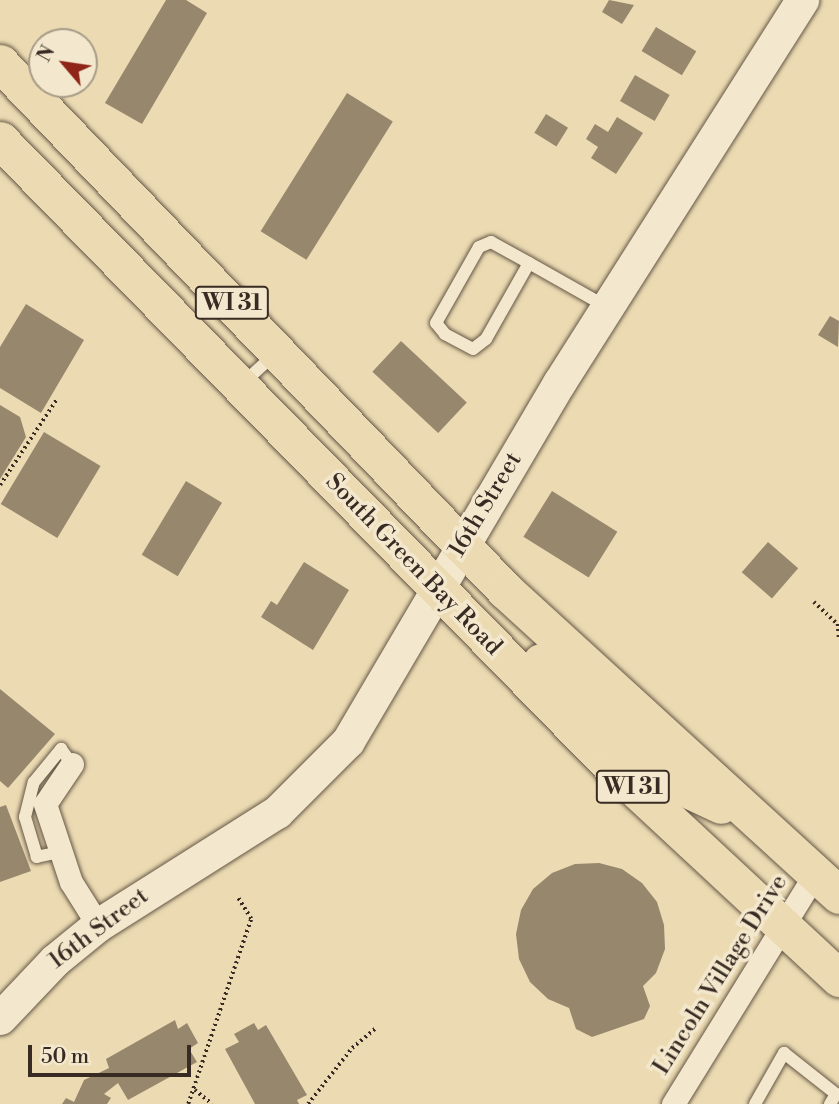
<!DOCTYPE html>
<style>
body{margin:0}
#map{position:relative;width:839px;height:1104px;overflow:hidden;background:#ecdbb2;font-family:"Libre Bodoni",serif}
div>[style]{position:absolute}
.building>*{inset:0;background:#96876d;transform-origin:0 0}
.path>*{height:3.5px;margin-top:-1.75px;transform-origin:0;background:repeating-linear-gradient(90deg,#382b23 0 2px,transparent 0 5.5px)}
.roads{filter:drop-shadow(0 0 2px #655747) drop-shadow(0 0 2px #655747)}
.lane>*{height:12px;margin:-6px;padding:0 6px;transform-origin:6px;border-radius:6px;background:#f3e8cd}
.street>*{height:23px;margin:-11.5px;padding:0 11.5px;transform-origin:11.5px;border-radius:11.5px;background:#f3e8cd}
.secondary>*{height:33px;margin:-16.5px;padding:0 16.5px;transform-origin:16.5px;border-radius:16.5px;background:#f3e8cd}
.primary>*{height:37px;margin:-18.5px;padding:0 18.5px;transform-origin:18.5px;border-radius:18.5px;background:#ecdbb2}
span{translate:-50% -50%;white-space:nowrap;text-align:center;line-height:1.15;-webkit-text-stroke:7px #f3e8cd;paint-order:stroke}
.shield-label span{padding:2px 5px;background:#f3e8cd;border:2px solid;border-radius:5px;-webkit-text-stroke-width:0}
.shield-label{font-size:23px;color:#382b23;font-weight:700}
.street-label{font-size:24px;color:#382b23}
.north{position:absolute;left:28px;top:28px;width:70px;height:70px;box-sizing:border-box;background:#f3e8cd;border:2px solid #a89c89;border-radius:50%;rotate:299deg;font-size:19px;font-weight:700;line-height:28px;text-align:center;color:#382b23}
.north::after{content:'';display:block;margin:auto;width:24px;height:32px;background:#8f2418;clip-path:polygon(50% 0,100% 100%,50% 72%,0 100%)}
.scale{position:absolute;left:28px;top:1045px;width:163px;height:32px;box-sizing:border-box;border:4px solid #382b23;border-top:0;padding-left:9px;font-size:21px;line-height:24px;white-space:nowrap;color:#382b23;-webkit-text-stroke:5px #f3e8cd;paint-order:stroke}
</style>
<div id="map">
<div class="building">
<div style="clip-path:polygon(166px 0,186px 0,207px 13px,142px 124px,105px 103px)"></div>
<div style="clip-path:polygon(609px 0,634px 5px,622px 24px,602px 12px)"></div>
<div style="left:656px;top:27px;width:47px;height:28px;rotate:31deg"></div>
<div style="left:635px;top:75px;width:40px;height:30px;rotate:30deg"></div>
<div style="left:347px;top:93px;width:54px;height:163px;rotate:32deg"></div>
<div style="left:546px;top:114px;width:26px;height:22px;rotate:32deg"></div>
<div style="clip-path:polygon(617px 117px,643px 133px,616px 174px,591px 158px,598px 147px,586px 139px,595px 124px,608px 132px)"></div>
<div style="clip-path:polygon(26px 304px,84px 340px,41px 413px,0 388px,0 347px)"></div>
<div style="clip-path:polygon(830px 316px,839px 321px,838px 347px,818px 335px)"></div>
<div style="left:401px;top:341px;width:90px;height:42px;rotate:43deg"></div>
<div style="clip-path:polygon(0 405px,20px 417px,26px 437px,0 479px)"></div>
<div style="left:44px;top:432px;width:66px;height:84px;rotate:31deg"></div>
<div style="left:186px;top:481px;width:42px;height:86px;rotate:31deg"></div>
<div style="left:552px;top:491px;width:77px;height:54px;rotate:32deg"></div>
<div style="left:768px;top:542px;width:40px;height:40px;rotate:41deg"></div>
<div style="clip-path:polygon(304px 562px,349px 590px,313px 650px,261px 617px,271px 601px,277px 605px)"></div>
<div style="clip-path:polygon(0 689px,55px 734px,8px 788px,0 781px)"></div>
<div style="clip-path:polygon(6px 805px,31px 871px,0 882px,0 807px)"></div>
<div style="clip-path:polygon(599px 863px,622px 869px,642px 883px,657px 902px,664px 925px,665px 949px,656px 973px,643px 986px,650px 1006px,644px 1019px,592px 1037px,576px 1029px,569px 1008px,548px 999px,530px 982px,519px 959px,516px 934px,521px 910px,533px 889px,552px 873px,575px 864px)"></div>
<div style="clip-path:polygon(175px 1020px,178px 1029px,187px 1023px,198px 1043px,189px 1049px,197px 1062px,128px 1100px,118px 1083px,104px 1094px,111px 1098px,107px 1104px,62px 1104px,66px 1098px,74px 1102px,84px 1080px,109px 1068px,106px 1059px)"></div>
<div style="clip-path:polygon(254px 1023px,258px 1030px,266px 1025px,307px 1095px,297px 1100px,299px 1104px,255px 1104px,225px 1049px,239px 1042px,234px 1034px)"></div>
</div>
<div class="path">
<div style="left:0;top:485px;width:103px;rotate:-56.5deg"></div>
<div style="left:814px;top:602px;width:33px;rotate:43deg"></div>
<div style="left:838px;top:624px;width:15px;rotate:86deg"></div>
<div style="left:195px;top:1090px;width:22px;rotate:39deg"></div>
<div style="left:188px;top:1104px;width:195px;rotate:-71.2deg"></div>
<div style="left:251px;top:919px;width:25px;rotate:-122deg"></div>
<div style="left:308px;top:1104px;width:71px;rotate:-51.8deg"></div>
<div style="left:352px;top:1048px;width:30px;rotate:-40deg"></div>
</div>
<div class="roads">
<div class="lane">
<div style="left:529px;top:263px;width:87px;rotate:119.5deg"></div>
<div style="left:486px;top:339px;width:16px;rotate:142deg"></div>
<div style="left:473px;top:349px;width:32px;rotate:-152deg"></div>
<div style="left:445px;top:334px;width:14px;rotate:-129deg"></div>
<div style="left:436px;top:323px;width:87px;rotate:-60.5deg"></div>
<div style="left:479px;top:247px;width:13px;rotate:-23deg"></div>
<div style="left:491px;top:242px;width:43px;rotate:28.9deg"></div>
<div style="left:529px;top:263px;width:90px;rotate:29.4deg"></div>
<div style="left:242px;top:384px;width:45px;rotate:-42.3deg"></div>
<div style="left:60px;top:852px;width:24px;rotate:168deg"></div>
<div style="left:37px;top:857px;width:42px;rotate:-106.7deg"></div>
<div style="left:25px;top:817px;width:36px;rotate:-76deg"></div>
<div style="left:34px;top:782px;width:43px;rotate:-50.7deg"></div>
<div style="left:61px;top:749px;width:19px;rotate:54deg"></div>
<div style="left:755px;top:1104px;width:59px;rotate:-60.4deg"></div>
<div style="left:784px;top:1053px;width:66px;rotate:38.3deg"></div>
<div style="left:836px;top:1094px;width:12px;rotate:121deg"></div>
</div>
<div class="street">
<div style="left:72px;top:764px;width:48px;rotate:124deg"></div>
<div style="left:45px;top:804px;width:82px;rotate:71.6deg"></div>
<div style="left:71px;top:882px;width:51px;rotate:57.9deg"></div>
<div style="left:673px;top:1104px;width:270px;rotate:-58.3deg"></div>
</div>
<div class="secondary">
<div style="left:0;top:1018px;width:80px;rotate:-46.5deg"></div>
<div style="left:55px;top:960px;width:55px;rotate:-39.1deg"></div>
<div style="left:98px;top:925px;width:212px;rotate:-32.3deg"></div>
<div style="left:277px;top:812px;width:100px;rotate:-45deg"></div>
<div style="left:348px;top:741px;width:416px;rotate:-59.5deg"></div>
<div style="left:559px;top:383px;width:454px;rotate:-57.6deg"></div>
</div>
<div class="primary">
<div style="left:0;top:63px;width:731px;rotate:46.22deg"></div>
<div style="left:506px;top:591px;width:451px;rotate:42.4deg"></div>
<div style="left:0;top:140px;width:878px;rotate:45.69deg"></div>
<div style="left:613px;top:768px;width:309px;rotate:42.9deg"></div>
<div style="left:541px;top:662px;width:176px;rotate:42.7deg"></div>
<div style="left:670px;top:781px;width:56px;rotate:25.2deg"></div>
</div>
</div>
<div class="shield-label">
<span style="left:232px;top:303px">WI 31</span>
<span style="left:633px;top:787px">WI 31</span>
</div>
<div class="street-label">
<span style="left:486px;top:505px;rotate:-59deg">16th Street</span>
<span style="left:413px;top:565px;rotate:46deg">South Green Bay Road</span>
<span style="left:99px;top:929px;rotate:-37deg">16th Street</span>
<span style="left:721px;top:975px;rotate:-58deg">Lincoln Village Drive</span>
</div>
<div class="north">N</div>
<div class="scale">50 m</div>
</div>
